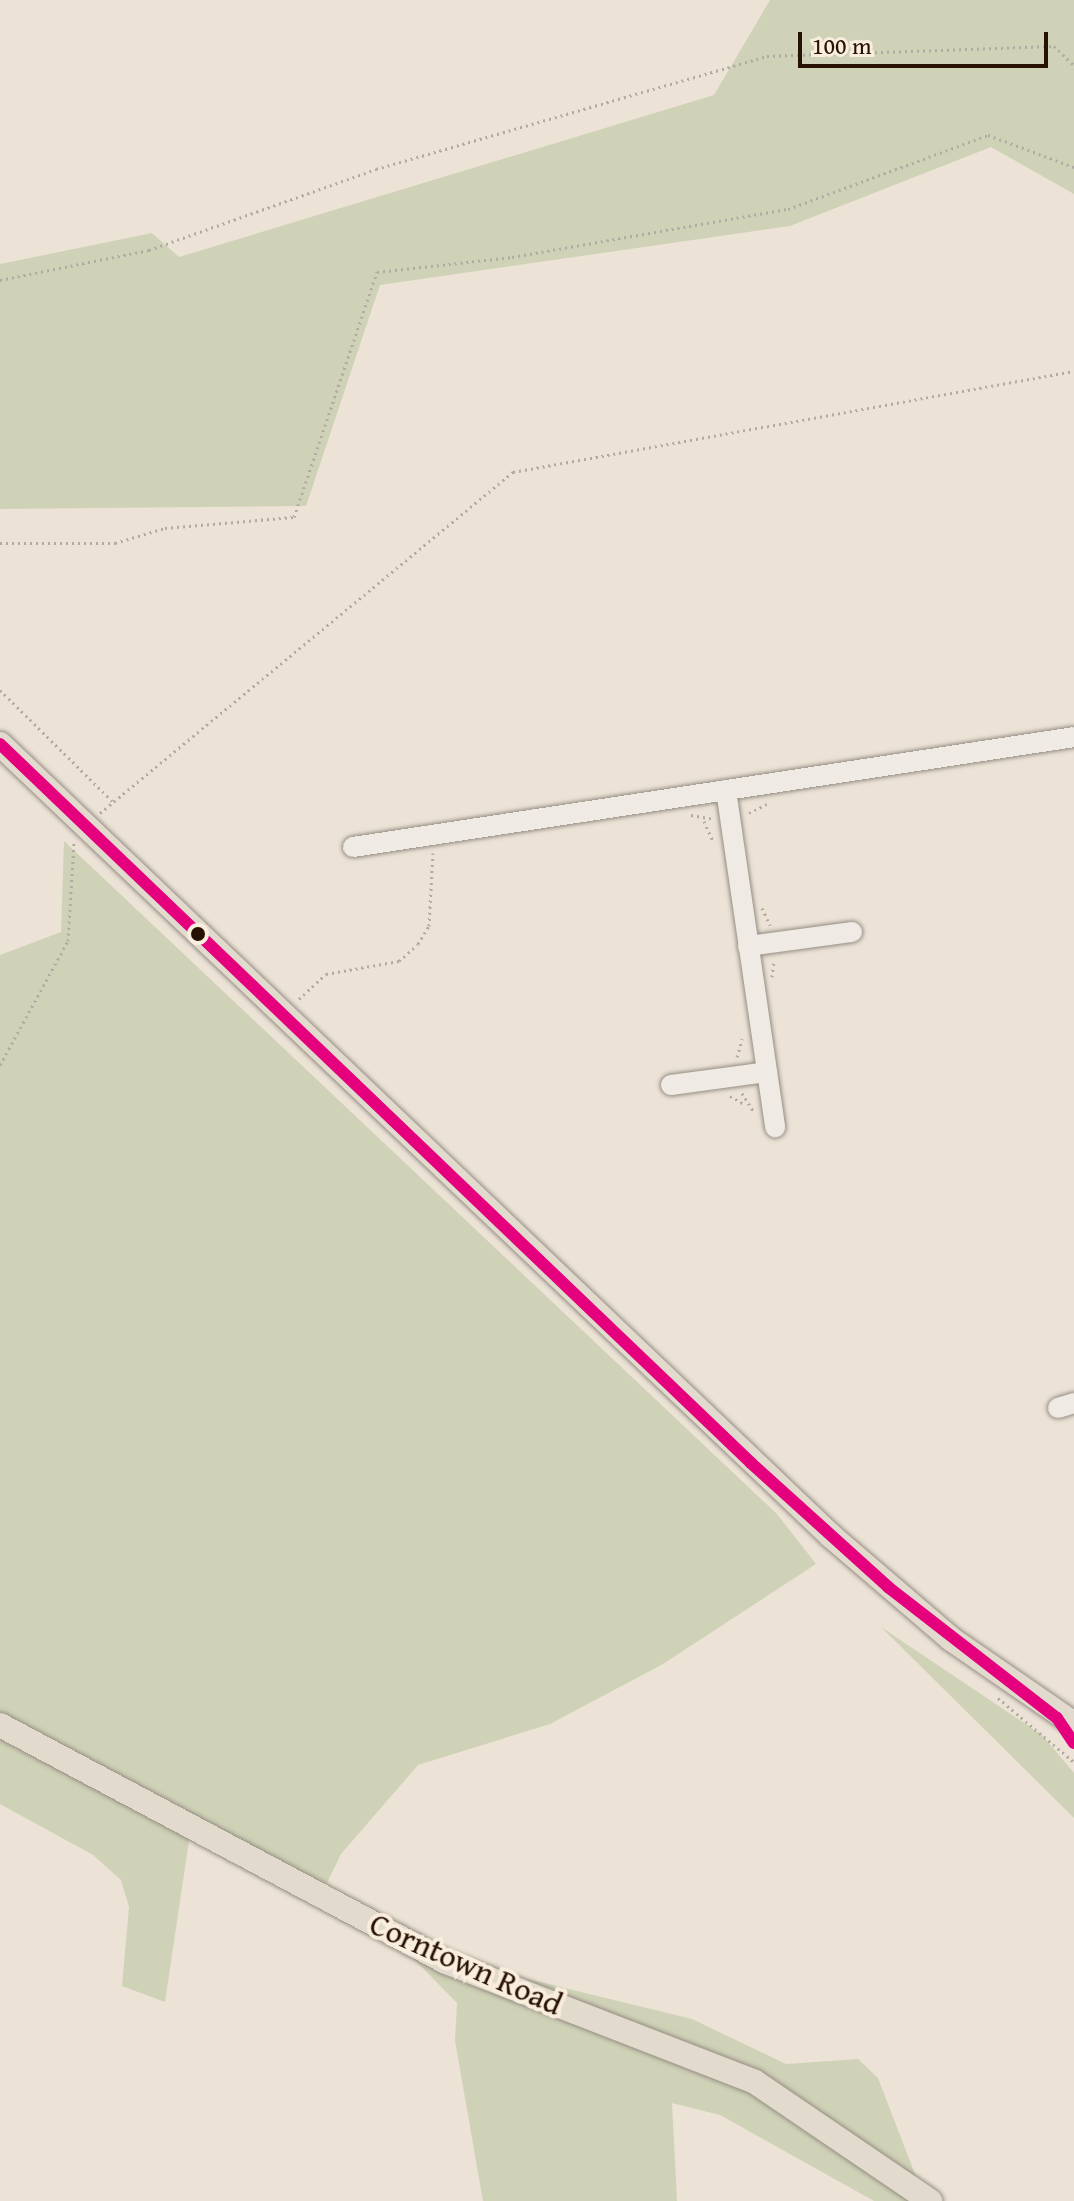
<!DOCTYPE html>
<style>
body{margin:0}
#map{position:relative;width:1074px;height:2201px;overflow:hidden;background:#ece3d6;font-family:"Gentium Book Plus",serif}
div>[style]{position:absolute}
.green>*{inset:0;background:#cfd2b6}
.path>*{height:3px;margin-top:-1.5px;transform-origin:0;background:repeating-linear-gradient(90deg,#b1aba3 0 2px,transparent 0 6px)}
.roads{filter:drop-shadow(0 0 2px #958d84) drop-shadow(0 0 2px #958d84)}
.minor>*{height:20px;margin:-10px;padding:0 10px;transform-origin:10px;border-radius:10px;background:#efebe4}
.major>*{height:24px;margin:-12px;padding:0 12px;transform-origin:12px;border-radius:12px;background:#e3dace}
.bus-1>*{height:12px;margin:-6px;padding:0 6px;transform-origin:6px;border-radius:6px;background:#e5007d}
.dots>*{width:22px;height:22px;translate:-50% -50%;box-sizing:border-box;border:4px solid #f9edde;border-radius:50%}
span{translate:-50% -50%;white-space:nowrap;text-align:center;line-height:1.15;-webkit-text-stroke:8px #f9edde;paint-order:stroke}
.street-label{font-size:32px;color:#261103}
.scale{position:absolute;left:798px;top:32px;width:250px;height:36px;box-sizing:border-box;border:4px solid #261103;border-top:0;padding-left:10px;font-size:24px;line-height:28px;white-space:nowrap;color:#261103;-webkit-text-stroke:6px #f9edde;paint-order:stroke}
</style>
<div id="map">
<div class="green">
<div style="clip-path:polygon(770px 0,1074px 0,1074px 194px,991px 147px,790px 226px,380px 285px,306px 506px,0 509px,0 264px,152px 233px,179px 257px,714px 95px)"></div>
<div style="clip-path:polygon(64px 841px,777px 1514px,816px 1564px,663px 1664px,550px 1724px,418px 1765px,341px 1854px,324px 1889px,0 1716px,0 955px,61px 932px)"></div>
<div style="clip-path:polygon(881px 1627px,1042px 1735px,1074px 1773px,1074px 1818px)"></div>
<div style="clip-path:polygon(0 1737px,190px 1834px,165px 2002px,122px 1986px,129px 1907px,121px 1880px,93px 1855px,0 1804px)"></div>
<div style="clip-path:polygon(410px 1955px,732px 2084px,791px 2113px,914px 2201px,874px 2201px,720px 2115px,672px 2103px,677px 2201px,483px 2201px,455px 2041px,457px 2003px)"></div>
<div style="clip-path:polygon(528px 1979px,692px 2019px,786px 2064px,858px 2059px,878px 2078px,918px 2182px,758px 2076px,523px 1988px)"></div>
</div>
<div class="path">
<div style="left:0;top:280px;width:152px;rotate:-11.4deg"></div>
<div style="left:149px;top:250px;width:241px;rotate:-19.6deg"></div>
<div style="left:376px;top:169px;width:407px;rotate:-16.1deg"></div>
<div style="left:767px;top:56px;width:287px;rotate:-2deg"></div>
<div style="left:1054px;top:46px;width:28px;rotate:44deg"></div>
<div style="left:0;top:543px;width:115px"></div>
<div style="left:115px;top:543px;width:52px;rotate:-16.7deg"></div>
<div style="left:165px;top:528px;width:129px;rotate:-4.9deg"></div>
<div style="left:294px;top:517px;width:259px;rotate:-71.3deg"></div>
<div style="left:377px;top:272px;width:136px;rotate:-6.3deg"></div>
<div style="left:512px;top:257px;width:280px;rotate:-9.9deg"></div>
<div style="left:788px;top:209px;width:213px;rotate:-20.3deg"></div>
<div style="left:988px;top:135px;width:92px;rotate:20.4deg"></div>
<div style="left:0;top:690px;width:159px;rotate:44.7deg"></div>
<div style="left:100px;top:813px;width:536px;rotate:-39.55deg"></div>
<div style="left:513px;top:472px;width:570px;rotate:-10.21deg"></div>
<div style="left:749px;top:813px;width:20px;rotate:-27deg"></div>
<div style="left:691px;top:815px;width:23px;rotate:10deg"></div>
<div style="left:704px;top:821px;width:24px;rotate:66deg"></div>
<div style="left:762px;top:908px;width:19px;rotate:65deg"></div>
<div style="left:772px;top:977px;width:16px;rotate:-83deg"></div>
<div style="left:299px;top:999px;width:37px;rotate:-43deg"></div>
<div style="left:326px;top:974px;width:74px;rotate:-10.1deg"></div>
<div style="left:399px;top:961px;width:25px;rotate:-42deg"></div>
<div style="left:418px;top:944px;width:21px;rotate:-59deg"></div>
<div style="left:429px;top:926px;width:73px;rotate:-86.9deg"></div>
<div style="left:737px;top:1057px;width:19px;rotate:-74deg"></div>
<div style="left:0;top:1065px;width:141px;rotate:-61.3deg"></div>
<div style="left:68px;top:941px;width:98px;rotate:-86.5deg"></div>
<div style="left:742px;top:1093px;width:22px;rotate:58deg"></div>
<div style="left:730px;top:1096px;width:16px;rotate:30deg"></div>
<div style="left:998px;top:1698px;width:99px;rotate:40.1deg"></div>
</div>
<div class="roads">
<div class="minor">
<div style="left:726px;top:790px;width:341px;rotate:81.7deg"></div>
<div style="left:353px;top:847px;width:729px;rotate:-8.67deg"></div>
<div style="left:748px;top:946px;width:105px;rotate:-7.7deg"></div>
<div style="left:671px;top:1085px;width:97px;rotate:-7.7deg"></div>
<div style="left:1058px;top:1408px;width:17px;rotate:-17deg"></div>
</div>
<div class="major">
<div style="left:0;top:744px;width:1148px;rotate:43.62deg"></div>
<div style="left:831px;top:1536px;width:158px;rotate:40.6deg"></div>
<div style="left:951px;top:1639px;width:150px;rotate:34.6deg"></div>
<div style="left:0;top:1725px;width:505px;rotate:27.99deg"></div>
<div style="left:446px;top:1962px;width:331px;rotate:21.2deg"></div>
<div style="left:755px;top:2082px;width:212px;rotate:34.2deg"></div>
</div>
</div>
<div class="bus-1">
<div style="left:0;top:744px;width:1040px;rotate:43.75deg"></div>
<div style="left:751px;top:1463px;width:185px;rotate:42.1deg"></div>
<div style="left:888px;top:1587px;width:214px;rotate:37.8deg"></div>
<div style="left:1057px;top:1718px;width:30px;rotate:56deg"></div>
</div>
<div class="dots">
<div style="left:198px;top:934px;background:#261103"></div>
</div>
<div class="street-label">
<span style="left:466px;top:1964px;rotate:24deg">Corntown Road</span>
</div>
<div class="scale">100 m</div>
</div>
